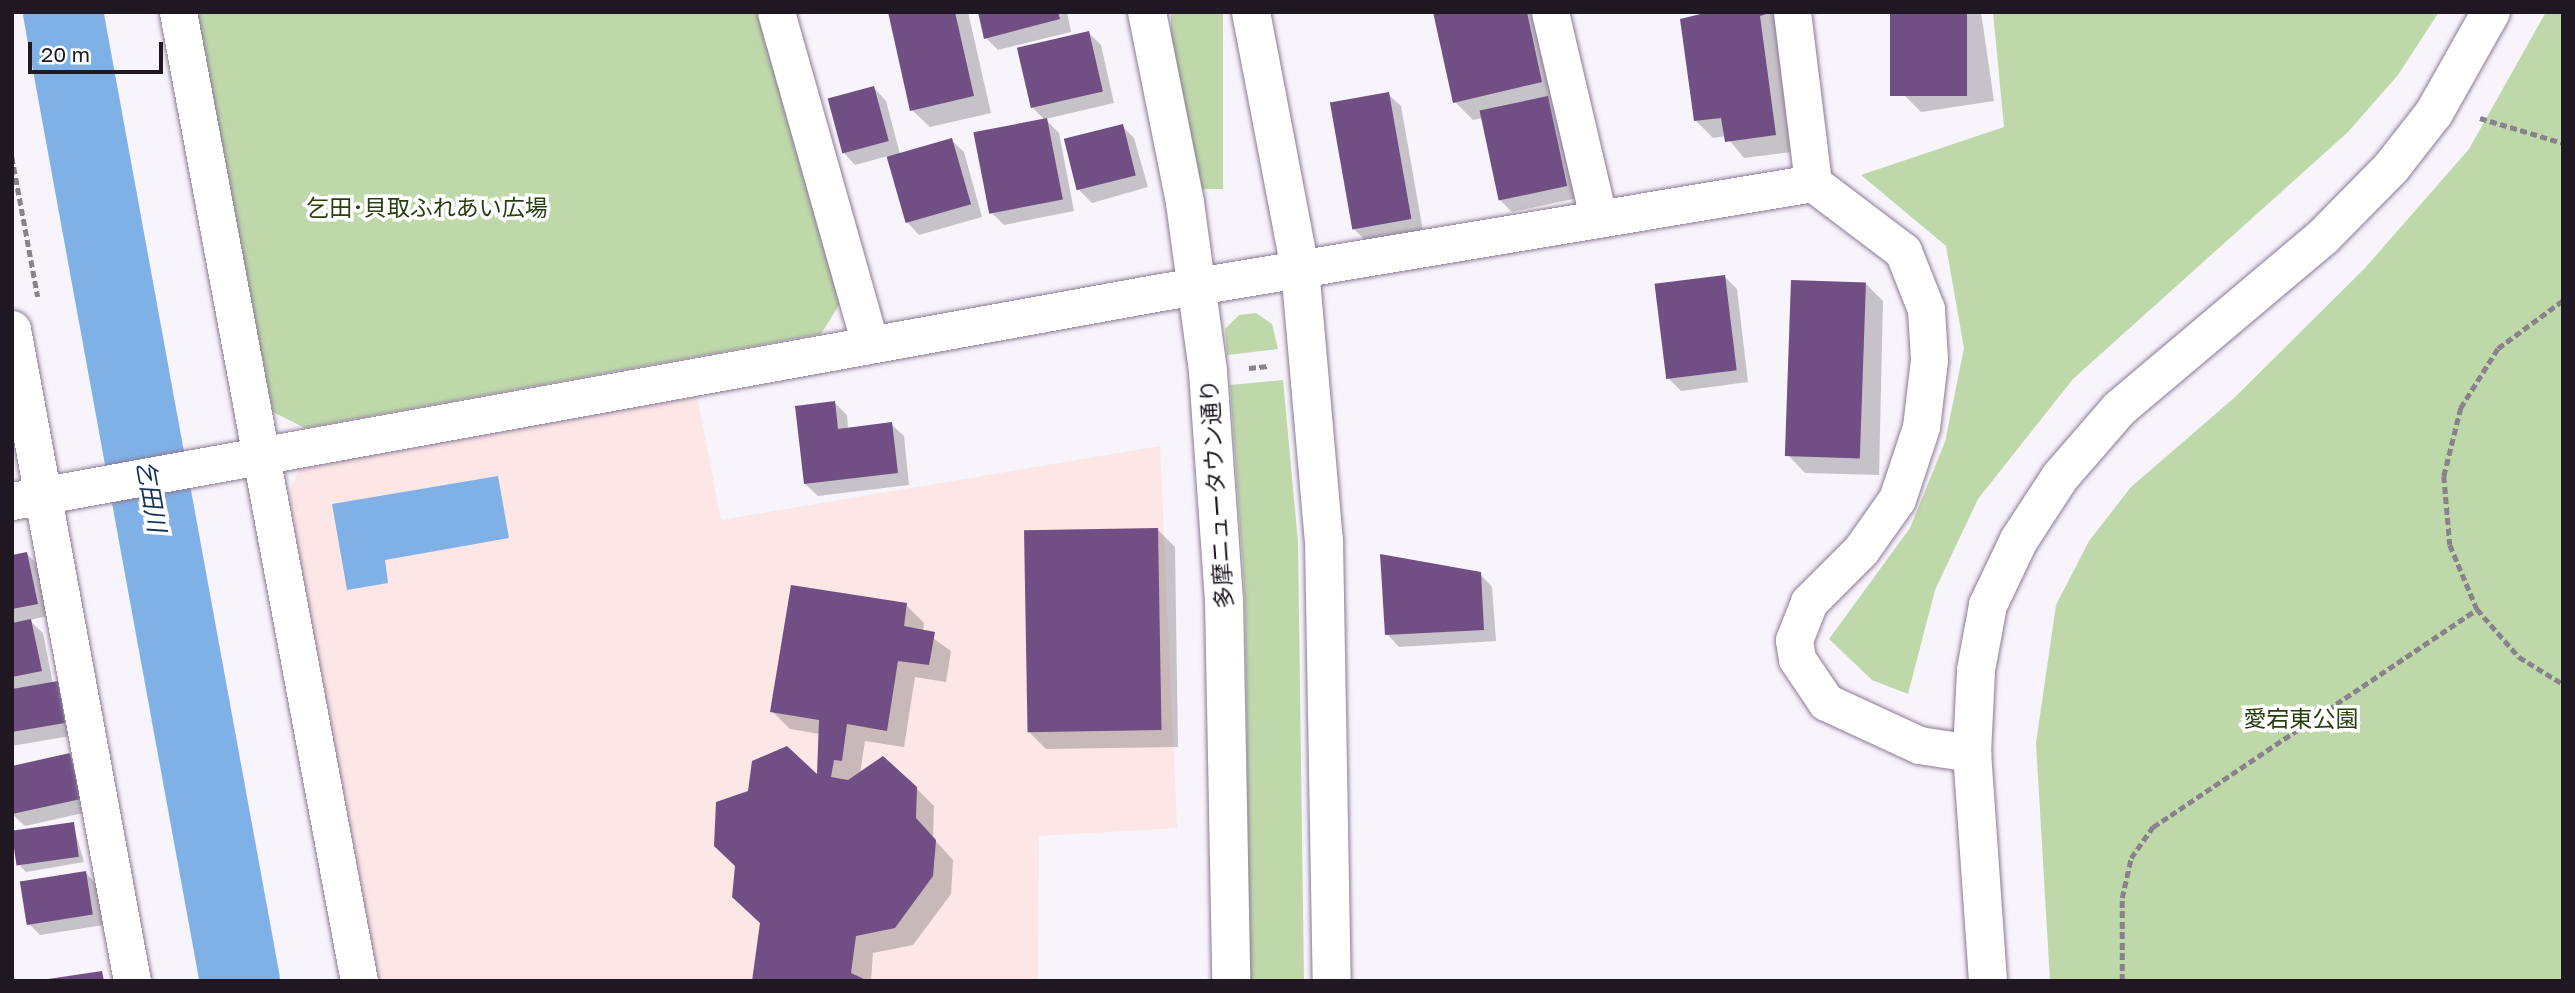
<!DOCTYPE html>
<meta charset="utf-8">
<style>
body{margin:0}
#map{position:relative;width:2575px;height:993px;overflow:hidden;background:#f8f4fb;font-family:"Golos Text","Noto Sans JP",sans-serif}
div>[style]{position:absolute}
.education>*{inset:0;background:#fce6e6}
.green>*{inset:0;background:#bfd8aa;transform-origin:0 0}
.water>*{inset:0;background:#80b1e6}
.shadow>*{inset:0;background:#0003}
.river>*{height:80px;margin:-40px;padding:0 40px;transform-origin:40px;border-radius:40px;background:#80b1e6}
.building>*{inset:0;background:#714f85;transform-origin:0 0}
.path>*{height:4.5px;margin-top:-2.25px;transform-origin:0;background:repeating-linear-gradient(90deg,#88828b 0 7px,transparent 0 10.5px)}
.roads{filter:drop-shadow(0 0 2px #8b7a96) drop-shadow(0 0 2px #8b7a96)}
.minor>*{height:37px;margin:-18.5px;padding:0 18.5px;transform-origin:18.5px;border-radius:18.5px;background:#fff}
.tertiary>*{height:38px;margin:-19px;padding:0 19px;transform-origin:19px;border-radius:19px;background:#fff}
.secondary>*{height:38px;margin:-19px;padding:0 19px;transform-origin:19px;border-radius:19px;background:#fff}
span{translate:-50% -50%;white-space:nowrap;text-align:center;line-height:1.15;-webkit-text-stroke:7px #fff;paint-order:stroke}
.park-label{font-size:23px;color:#283e11}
.street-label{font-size:23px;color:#1f1823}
.water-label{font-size:24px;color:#0f3255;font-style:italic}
.frame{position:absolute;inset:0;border:14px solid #1f1823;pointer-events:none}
.scale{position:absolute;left:28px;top:42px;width:135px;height:32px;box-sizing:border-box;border:4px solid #1f1823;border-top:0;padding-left:9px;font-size:21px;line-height:24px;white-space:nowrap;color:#1f1823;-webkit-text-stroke:5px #fff;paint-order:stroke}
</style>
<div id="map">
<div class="education">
<div style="clip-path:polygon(697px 396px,721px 520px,1160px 446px,1177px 828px,1039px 836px,1038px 981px,371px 981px,288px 493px,303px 463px)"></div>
</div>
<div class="green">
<div style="clip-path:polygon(188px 12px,762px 12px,844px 297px,821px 334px,305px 428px,259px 405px)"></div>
<div style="left:1171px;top:12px;width:52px;height:177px"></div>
<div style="clip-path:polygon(1993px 12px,2439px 12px,2398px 75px,2348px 132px,2073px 379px,1978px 499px,1935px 590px,1908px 694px,1872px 680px,1829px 639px,1910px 528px,1945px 442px,1964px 348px,1946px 246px,1861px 175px,2004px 127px)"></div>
<div style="clip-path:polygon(2546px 12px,2563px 12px,2563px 981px,2050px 981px,2036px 743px,2056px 605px,2089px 541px,2131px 487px,2234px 398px,2365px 268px,2469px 149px)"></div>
<div style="clip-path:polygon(1256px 313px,1272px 324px,1278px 349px,1227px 355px,1225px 329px,1239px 315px)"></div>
<div style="clip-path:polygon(1283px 380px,1298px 542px,1304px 981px,1250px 981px,1245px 598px,1230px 385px)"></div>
</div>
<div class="water">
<div style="clip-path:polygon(498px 476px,509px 538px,385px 560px,388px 583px,347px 590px,332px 504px)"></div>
</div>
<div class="shadow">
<div style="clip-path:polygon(890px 12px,968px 12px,991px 113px,930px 127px,912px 110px)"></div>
<div style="clip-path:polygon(980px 12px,1067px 12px,1071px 32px,998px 50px,986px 38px)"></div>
<div style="clip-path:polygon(1435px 12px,1540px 12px,1559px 100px,1551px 102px,1560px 110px,1578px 198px,1512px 212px,1500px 200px,1482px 118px,1473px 120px,1455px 102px)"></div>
<div style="clip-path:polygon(1711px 12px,1786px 12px,1792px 152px,1744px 158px,1726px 136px,1713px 138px,1695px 120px)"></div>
<div style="clip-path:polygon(1892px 12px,1981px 12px,1994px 101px,1921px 112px,1903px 94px)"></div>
<div style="clip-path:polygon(1089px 33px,1101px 45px,1114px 103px,1045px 119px,1059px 133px,1074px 211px,1004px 225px,992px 213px,1046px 121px,1032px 107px)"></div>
<div style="clip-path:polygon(874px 88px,886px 101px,900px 154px,951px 140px,964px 152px,982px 217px,919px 235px,907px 222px,888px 156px,855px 165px,843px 152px)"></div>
<div style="clip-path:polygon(1388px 94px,1401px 106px,1423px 231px,1366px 241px,1354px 229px)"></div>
<div style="clip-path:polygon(1122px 126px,1134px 138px,1148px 187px,1092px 203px,1079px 190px)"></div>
<div style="clip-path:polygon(1725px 277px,1737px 289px,1748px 382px,1681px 391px,1668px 378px)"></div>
<div style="clip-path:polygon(1866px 284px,1883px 301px,1879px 475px,1805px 473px,1788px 455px)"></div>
<div style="clip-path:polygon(834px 402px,847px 415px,848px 429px,891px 424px,904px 436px,909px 485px,818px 496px,805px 484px)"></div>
<div style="clip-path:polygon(1158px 530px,1175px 547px,1178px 747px,1046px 749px,1028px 731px)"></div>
<div style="clip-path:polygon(27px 554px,39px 566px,49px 616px,29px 620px,43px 633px,53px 684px,70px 695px,76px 735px,12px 746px,12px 557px)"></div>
<div style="clip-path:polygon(1480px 574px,1492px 587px,1496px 641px,1399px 647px,1387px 634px)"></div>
<div style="clip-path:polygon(906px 605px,924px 623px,923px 631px,951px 651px,946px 682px,915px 677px,904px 747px,865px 741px,860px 774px,916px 788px,934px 806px,933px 838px,953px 860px,951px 894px,913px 945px,873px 953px,871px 981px,753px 981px,762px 924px,736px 866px,818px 778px,820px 734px,790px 729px,772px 711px)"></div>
<div style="clip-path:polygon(70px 754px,82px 767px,92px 811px,25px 826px,12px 814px)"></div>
<div style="clip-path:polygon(73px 824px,84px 862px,26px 872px,20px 866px)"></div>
<div style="clip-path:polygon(86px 873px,98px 886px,104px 925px,40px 935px,28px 923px)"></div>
</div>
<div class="river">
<div style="left:63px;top:12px;width:985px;rotate:79.65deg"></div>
</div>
<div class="building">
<div style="clip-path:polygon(888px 12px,955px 12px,974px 96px,910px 111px)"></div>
<div style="clip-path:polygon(978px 12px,1058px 12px,1060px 19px,984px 39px)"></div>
<div style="clip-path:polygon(1433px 12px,1527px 12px,1542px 82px,1453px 103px)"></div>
<div style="clip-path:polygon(1709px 12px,1773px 12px,1760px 16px,1776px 135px,1725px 142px,1721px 118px,1694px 121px,1680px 19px)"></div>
<div style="left:1890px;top:12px;width:77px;height:84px"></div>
<div style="left:1089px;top:31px;width:62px;height:74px;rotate:77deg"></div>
<div style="left:874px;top:86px;width:57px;height:48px;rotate:75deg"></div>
<div style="left:1389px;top:92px;width:129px;height:60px;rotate:80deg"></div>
<div style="left:1548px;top:96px;width:92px;height:70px;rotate:78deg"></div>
<div style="left:1047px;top:118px;width:83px;height:75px;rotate:79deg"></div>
<div style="left:1123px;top:124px;width:53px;height:61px;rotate:76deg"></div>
<div style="left:952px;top:138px;width:69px;height:68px;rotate:74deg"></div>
<div style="left:1725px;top:275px;width:96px;height:71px;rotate:83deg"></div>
<div style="left:1791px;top:280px;width:75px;height:176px;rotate:2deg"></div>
<div style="clip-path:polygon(835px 401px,838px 429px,892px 422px,898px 473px,804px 484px,795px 406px)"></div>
<div style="left:1158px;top:528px;width:202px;height:134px;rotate:89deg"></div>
<div style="clip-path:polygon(27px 552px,38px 604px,12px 609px,12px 555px)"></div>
<div style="clip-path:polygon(1380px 554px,1481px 572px,1484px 630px,1385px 635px)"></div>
<div style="clip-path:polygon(791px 585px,907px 603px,904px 626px,935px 632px,929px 665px,898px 661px,887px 731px,847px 724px,842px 761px,834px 760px,831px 777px,848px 780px,883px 756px,917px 787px,916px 818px,936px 840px,933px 876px,895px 928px,856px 936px,851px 973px,868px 981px,752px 981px,760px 923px,732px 897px,735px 866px,714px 846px,716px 802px,748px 791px,752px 761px,787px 746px,817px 774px,819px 720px,770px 712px)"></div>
<div style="clip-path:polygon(31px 619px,42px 671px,12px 677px,12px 623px)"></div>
<div style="clip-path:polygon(58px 681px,65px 723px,12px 732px,12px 689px)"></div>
<div style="clip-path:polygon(70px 753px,81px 799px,12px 814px,12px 766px)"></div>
<div style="left:74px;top:822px;width:35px;height:63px;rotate:82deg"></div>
<div style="left:86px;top:871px;width:44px;height:67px;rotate:81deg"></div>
<div style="clip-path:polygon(102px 971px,104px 981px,48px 981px,48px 979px)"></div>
</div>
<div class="path">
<div style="left:2480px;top:118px;width:87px;rotate:16.8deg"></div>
<div style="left:12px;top:157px;width:142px;rotate:79.5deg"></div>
<div style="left:2563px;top:301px;width:81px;rotate:143.6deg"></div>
<div style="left:2498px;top:349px;width:70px;rotate:122.1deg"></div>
<div style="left:2461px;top:408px;width:70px;rotate:104deg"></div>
<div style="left:2444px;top:476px;width:69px;rotate:85deg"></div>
<div style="left:2450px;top:545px;width:69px;rotate:67.1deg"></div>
<div style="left:2477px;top:609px;width:64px;rotate:48.8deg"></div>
<div style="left:2519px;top:657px;width:52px;rotate:31.5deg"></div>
<div style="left:1249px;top:368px;width:19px;rotate:-6deg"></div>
<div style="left:2122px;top:981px;width:83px;rotate:-90deg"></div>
<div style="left:2122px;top:898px;width:41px;rotate:-77.3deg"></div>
<div style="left:2131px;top:858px;width:38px;rotate:-55deg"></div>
<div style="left:2153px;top:827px;width:391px;rotate:-33.9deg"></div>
</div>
<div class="roads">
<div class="minor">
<div style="left:178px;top:12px;width:986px;rotate:79.42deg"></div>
<div style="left:776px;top:12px;width:345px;rotate:74.2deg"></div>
<div style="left:1550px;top:12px;width:211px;rotate:76.8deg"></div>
<div style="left:1792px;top:12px;width:172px;rotate:83deg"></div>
<div style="left:1813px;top:183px;width:113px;rotate:37.1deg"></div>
<div style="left:1903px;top:251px;width:62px;rotate:68.4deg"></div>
<div style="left:1926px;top:309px;width:51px;rotate:86.6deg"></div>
<div style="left:1929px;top:360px;width:67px;rotate:96.8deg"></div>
<div style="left:1921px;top:427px;width:76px;rotate:108.4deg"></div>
<div style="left:1897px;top:499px;width:62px;rotate:125.2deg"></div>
<div style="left:1861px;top:550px;width:74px;rotate:135deg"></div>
<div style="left:1809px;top:602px;width:41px;rotate:111.5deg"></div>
<div style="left:1794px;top:640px;width:19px;rotate:81deg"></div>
<div style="left:1797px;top:659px;width:52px;rotate:56deg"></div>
<div style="left:1826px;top:702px;width:102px;rotate:24.8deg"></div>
<div style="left:1919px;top:745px;width:54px;rotate:8.6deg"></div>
<div style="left:12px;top:329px;width:663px;rotate:79.57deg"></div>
<div style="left:12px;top:501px;width:1168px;rotate:-10.31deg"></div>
<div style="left:1161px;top:292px;width:661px;rotate:-9.49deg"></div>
</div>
<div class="tertiary">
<div style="left:1988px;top:981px;width:229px;rotate:-94deg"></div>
<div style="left:1972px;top:753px;width:83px;rotate:-87.2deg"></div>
<div style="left:1976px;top:670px;width:66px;rotate:-79.5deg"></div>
<div style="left:1988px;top:605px;width:72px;rotate:-64.5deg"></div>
<div style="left:2019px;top:540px;width:75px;rotate:-56.9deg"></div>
<div style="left:2060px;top:477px;width:91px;rotate:-49deg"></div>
<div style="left:2120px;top:408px;width:265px;rotate:-40.1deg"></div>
<div style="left:2323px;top:237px;width:97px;rotate:-45.4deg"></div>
<div style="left:2391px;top:168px;width:70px;rotate:-52deg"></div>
<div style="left:2434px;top:113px;width:116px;rotate:-60.6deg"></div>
</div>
<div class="secondary">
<div style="left:1147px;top:12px;width:195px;rotate:78.7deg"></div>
<div style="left:1185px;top:203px;width:171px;rotate:82.2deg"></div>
<div style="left:1208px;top:372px;width:229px;rotate:86deg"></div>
<div style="left:1224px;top:600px;width:381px;rotate:88.9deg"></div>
<div style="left:1251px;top:12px;width:261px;rotate:79.2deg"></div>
<div style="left:1300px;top:268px;width:273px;rotate:85deg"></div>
<div style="left:1324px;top:540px;width:441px;rotate:89deg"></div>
</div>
</div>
<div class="park-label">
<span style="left:427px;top:207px">乞田･貝取ふれあい広場</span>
<span style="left:2301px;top:718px">愛宕東公園</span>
</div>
<div class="street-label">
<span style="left:1216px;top:494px;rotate:-94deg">多摩ニュータウン通り</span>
</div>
<div class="water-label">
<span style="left:152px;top:496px;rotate:80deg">乞田川</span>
</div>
<div class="frame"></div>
<div class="scale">20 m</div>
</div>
